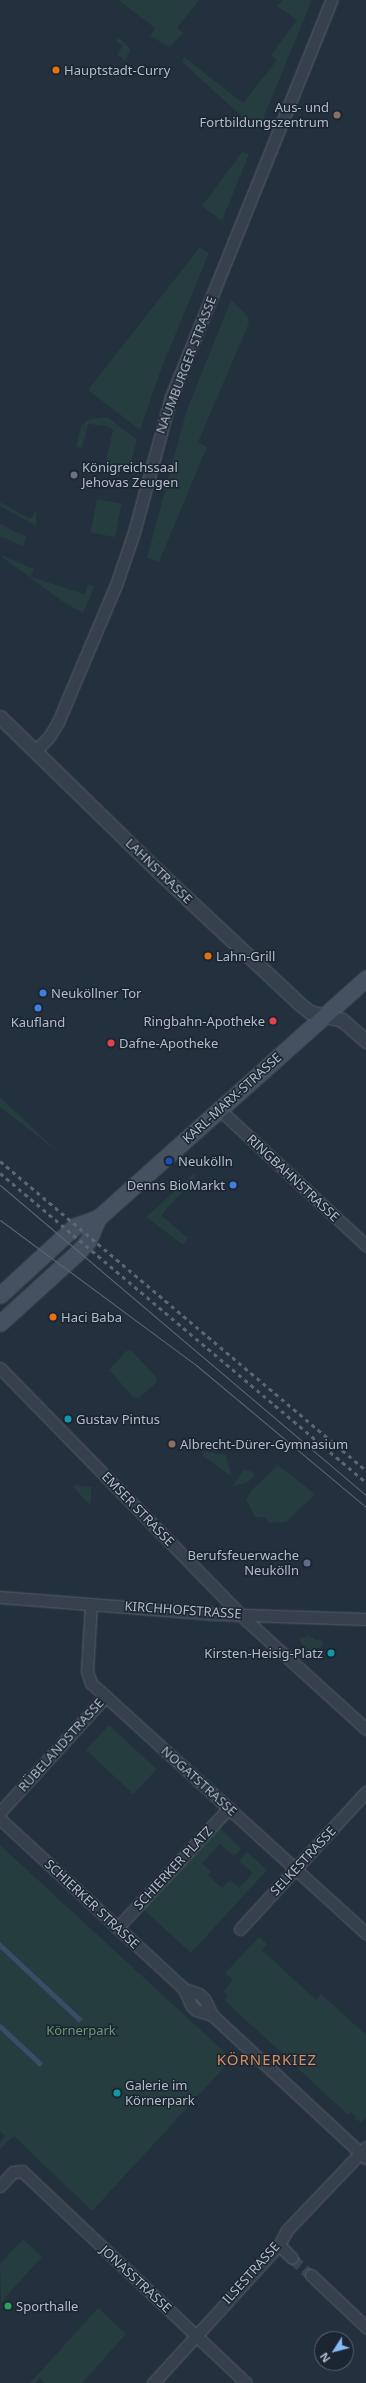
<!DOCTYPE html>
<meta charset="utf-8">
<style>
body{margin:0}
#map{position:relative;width:366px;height:2383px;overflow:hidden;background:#23303d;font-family:"Noto Sans",sans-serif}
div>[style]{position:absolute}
.green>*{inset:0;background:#253d3e;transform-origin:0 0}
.water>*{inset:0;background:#384e67;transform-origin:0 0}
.minor-tunnel>*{height:11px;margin-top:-5.5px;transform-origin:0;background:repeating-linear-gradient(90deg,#394552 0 11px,transparent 0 16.5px)}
.roads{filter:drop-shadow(0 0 1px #555f6b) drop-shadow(0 0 1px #555f6b)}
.minor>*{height:11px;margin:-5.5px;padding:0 5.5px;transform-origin:5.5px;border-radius:5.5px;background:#37414d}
.tertiary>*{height:13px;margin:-6.5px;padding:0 6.5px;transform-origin:6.5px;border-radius:6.5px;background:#37414d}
.secondary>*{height:15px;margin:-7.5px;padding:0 7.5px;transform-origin:7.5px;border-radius:7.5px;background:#455160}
.tram>*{height:1px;margin:-0.5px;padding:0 0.5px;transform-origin:0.5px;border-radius:0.5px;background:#596674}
.rail>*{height:3px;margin-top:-1.5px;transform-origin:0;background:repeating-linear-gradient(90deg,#596674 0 4px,transparent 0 8px)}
.dots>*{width:11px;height:11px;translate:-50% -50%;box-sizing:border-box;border:2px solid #1c2632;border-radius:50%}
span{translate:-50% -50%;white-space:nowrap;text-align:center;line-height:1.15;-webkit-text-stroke:3px #1c2632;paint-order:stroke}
.poi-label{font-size:13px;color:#b3bcc9}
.left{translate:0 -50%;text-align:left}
.right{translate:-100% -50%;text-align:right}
.street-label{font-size:13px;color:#b3bcc9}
.park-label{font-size:13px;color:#6a9a73}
.quarter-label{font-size:15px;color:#d58e61;letter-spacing:1px}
.north{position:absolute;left:314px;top:2331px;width:40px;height:40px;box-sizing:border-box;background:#1c2632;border:1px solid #58626e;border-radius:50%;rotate:234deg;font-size:11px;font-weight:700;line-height:16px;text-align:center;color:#b3bcc9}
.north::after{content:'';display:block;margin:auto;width:14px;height:18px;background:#88b9f9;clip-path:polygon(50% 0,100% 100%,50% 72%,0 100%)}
</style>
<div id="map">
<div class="green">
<div style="clip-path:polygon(118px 0,199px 0,177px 28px,183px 33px,170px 47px,150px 36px,155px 28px)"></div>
<div style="clip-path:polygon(282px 0,312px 0,258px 131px,182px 62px,184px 57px,243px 103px,277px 60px,271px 55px,297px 20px,277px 6px)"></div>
<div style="clip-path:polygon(119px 38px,131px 50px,125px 61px,117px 54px,123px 46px,116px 41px)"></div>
<div style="clip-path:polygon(242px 152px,249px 154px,222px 221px,202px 206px)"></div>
<div style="clip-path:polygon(200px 247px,209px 253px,160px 372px,140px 430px,88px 390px)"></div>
<div style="clip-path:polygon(231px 300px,247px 315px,249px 323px,198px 442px,207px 447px,159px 562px,147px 558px,186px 412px)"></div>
<div style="clip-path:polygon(101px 417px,109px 418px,137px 440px,129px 471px,105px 465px,113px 430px,107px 426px,88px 424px,82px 448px,76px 447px,81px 426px,88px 420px)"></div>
<div style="left:97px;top:499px;width:25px;height:34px;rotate:11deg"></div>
<div style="clip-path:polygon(0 502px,30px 519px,36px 511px,36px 526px,0 506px)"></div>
<div style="clip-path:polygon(0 524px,27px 537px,23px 546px,0 536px)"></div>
<div style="clip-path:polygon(3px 556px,34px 569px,31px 577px,84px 594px,88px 584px,95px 586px,83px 613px,65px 603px,2px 557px,0 560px)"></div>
<div style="clip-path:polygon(0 1097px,58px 1152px,0 1107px)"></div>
<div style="clip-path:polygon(195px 1173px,195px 1178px,161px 1215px,188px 1238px,183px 1245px,146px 1217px)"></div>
<div style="clip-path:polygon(131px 1350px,157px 1378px,156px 1383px,139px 1398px,133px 1397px,109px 1370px,126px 1351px)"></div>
<div style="clip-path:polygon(202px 1451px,226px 1455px,231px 1476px,203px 1456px)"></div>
<div style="clip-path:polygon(278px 1465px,315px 1494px,286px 1522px,269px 1523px,264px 1517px,255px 1517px,246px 1499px,252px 1490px)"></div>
<div style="clip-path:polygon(244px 1469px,253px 1472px,254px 1477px,246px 1483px,233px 1486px)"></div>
<div style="clip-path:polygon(75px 1485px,91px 1487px,91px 1502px,89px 1504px,73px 1487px)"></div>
<div style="clip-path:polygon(306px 1634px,316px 1640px,322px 1639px,323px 1646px,315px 1650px,315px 1655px,309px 1651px,306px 1651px,301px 1643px,299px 1638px,307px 1637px)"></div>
<div style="left:109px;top:1725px;width:65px;height:34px;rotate:43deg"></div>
<div style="clip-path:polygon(220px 1828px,241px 1849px,234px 1856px,220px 1844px,202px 1863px,211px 1872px,208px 1875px,222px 1888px,230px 1880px,239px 1888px,253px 1873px,239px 1861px,247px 1852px,267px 1870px,191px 1953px,144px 1910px)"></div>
<div style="clip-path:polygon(0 1845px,232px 2059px,92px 2211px,14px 2136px,0 2149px,0 2142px,5px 2136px,0 2131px)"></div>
<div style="clip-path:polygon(259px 1937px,267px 1944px,262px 1950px,316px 2000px,321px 1994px,366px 2035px,366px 2117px,361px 2122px,354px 2119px,356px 2117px,351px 2112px,348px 2115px,290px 2061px,295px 2057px,289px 2052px,285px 2056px,224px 2000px,228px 1996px,223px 1992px,233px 1980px,225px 1973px)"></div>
<div style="clip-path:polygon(23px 2239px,42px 2257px,1px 2302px,0 2264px)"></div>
<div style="clip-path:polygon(98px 2308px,126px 2334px,82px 2383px,45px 2383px,40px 2378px,35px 2383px,30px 2383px)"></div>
</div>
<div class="water">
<div style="left:0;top:1942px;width:113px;height:5px;rotate:43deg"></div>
<div style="left:0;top:2023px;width:59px;height:5px;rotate:43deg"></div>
</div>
<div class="minor-tunnel">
<div style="left:292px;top:2258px;width:25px;rotate:42deg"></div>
</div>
<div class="roads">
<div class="minor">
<div style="left:35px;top:751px;width:20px;rotate:-45deg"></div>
<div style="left:49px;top:737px;width:17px;rotate:-59deg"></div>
<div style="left:58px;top:722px;width:149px;rotate:-67.1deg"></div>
<div style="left:116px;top:585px;width:56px;rotate:-71.2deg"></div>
<div style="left:134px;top:532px;width:140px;rotate:-74.7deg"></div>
<div style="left:171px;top:397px;width:428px;rotate:-68deg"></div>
<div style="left:220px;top:1110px;width:199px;rotate:42.8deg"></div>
<div style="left:0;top:1368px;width:352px;rotate:45.7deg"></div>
<div style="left:246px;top:1620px;width:162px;rotate:42.2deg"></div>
<div style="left:0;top:1597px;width:217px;rotate:4.5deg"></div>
<div style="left:216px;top:1614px;width:150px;rotate:1.9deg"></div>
<div style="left:91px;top:1604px;width:67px;rotate:93.4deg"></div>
<div style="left:87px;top:1671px;width:13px;rotate:72deg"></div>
<div style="left:91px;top:1683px;width:372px;rotate:42.3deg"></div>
<div style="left:0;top:1812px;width:157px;rotate:-47.6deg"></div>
<div style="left:0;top:1819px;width:251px;rotate:42.7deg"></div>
<div style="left:184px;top:1989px;width:17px;rotate:66deg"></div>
<div style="left:191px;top:2005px;width:7px;rotate:45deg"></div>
<div style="left:196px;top:2010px;width:17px;rotate:17deg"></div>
<div style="left:117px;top:1928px;width:164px;rotate:-47deg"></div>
<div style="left:240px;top:1929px;width:186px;rotate:-47.4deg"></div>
<div style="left:184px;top:1989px;width:16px;rotate:18deg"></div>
<div style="left:199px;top:1994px;width:8px;rotate:45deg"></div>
<div style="left:205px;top:2000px;width:17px;rotate:65deg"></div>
<div style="left:212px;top:2015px;width:210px;rotate:42.9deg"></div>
<div style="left:0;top:2186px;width:19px;rotate:-47deg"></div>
<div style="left:13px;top:2172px;width:9px;rotate:-6deg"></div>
<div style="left:22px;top:2171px;width:308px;rotate:43.4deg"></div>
<div style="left:279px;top:2245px;width:18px;rotate:45deg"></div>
<div style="left:311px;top:2275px;width:76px;rotate:43.4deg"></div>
<div style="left:153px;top:2383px;width:187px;rotate:-47.6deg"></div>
<div style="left:279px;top:2245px;width:17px;rotate:-62deg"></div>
<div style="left:287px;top:2230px;width:115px;rotate:-46.4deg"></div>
</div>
<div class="tertiary">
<div style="left:0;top:717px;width:225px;rotate:44.3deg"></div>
<div style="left:161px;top:874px;width:192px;rotate:43.1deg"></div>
<div style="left:301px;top:1005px;width:11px;rotate:38deg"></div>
<div style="left:310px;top:1012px;width:33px;rotate:14deg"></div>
<div style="left:342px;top:1020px;width:32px;rotate:41deg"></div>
</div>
<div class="secondary">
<div style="left:0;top:1295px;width:102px;rotate:-42.6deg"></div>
<div style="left:75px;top:1226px;width:24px;rotate:-19deg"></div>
<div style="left:98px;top:1218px;width:360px;rotate:-41.8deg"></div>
<div style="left:0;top:1323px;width:105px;rotate:-42.3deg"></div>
<div style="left:78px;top:1252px;width:15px;rotate:-48deg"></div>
<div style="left:88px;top:1241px;width:25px;rotate:-67deg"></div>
</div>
</div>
<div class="tram">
<div style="left:0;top:1185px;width:480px;rotate:40.3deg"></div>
<div style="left:0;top:1220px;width:244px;rotate:36.5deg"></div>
<div style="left:196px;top:1365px;width:222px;rotate:39.9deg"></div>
</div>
<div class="rail">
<div style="left:0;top:1161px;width:479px;rotate:40.2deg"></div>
<div style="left:0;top:1173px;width:479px;rotate:40.2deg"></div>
</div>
<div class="dots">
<div style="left:56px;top:70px;background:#e8710a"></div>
<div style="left:337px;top:115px;background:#8d6e63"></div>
<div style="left:74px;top:475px;background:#6b7280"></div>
<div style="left:208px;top:956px;background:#e8710a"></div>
<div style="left:43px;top:993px;background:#3f7fe0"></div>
<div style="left:38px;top:1008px;background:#3f7fe0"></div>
<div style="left:273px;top:1021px;background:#e0444e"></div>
<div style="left:111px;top:1043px;background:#e0444e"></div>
<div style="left:169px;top:1161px;background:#1a4fb4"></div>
<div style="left:233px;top:1185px;background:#3f7fe0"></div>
<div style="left:53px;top:1317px;background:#e8710a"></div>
<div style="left:68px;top:1419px;background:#0f9aa8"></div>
<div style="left:172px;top:1444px;background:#8d6e63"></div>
<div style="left:307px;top:1563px;background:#5c6f8a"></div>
<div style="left:331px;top:1653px;background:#0f9aa8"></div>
<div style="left:117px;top:2093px;background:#0f9aa8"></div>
<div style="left:8px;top:2306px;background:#2e9e5b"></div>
</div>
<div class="poi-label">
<span class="left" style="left:64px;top:70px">Hauptstadt-Curry</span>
<span class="right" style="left:329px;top:115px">Aus- und<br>Fortbildungszentrum</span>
<span class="left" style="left:82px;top:475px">Königreichssaal<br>Jehovas Zeugen</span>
<span class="left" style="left:216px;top:956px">Lahn-Grill</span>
<span class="left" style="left:51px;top:993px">Neuköllner Tor</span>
<span class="right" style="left:265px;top:1021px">Ringbahn-Apotheke</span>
<span style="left:38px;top:1022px">Kaufland</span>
<span class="left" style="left:119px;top:1043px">Dafne-Apotheke</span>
<span class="left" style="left:178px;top:1161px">Neukölln</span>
<span class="right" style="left:225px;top:1185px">Denns BioMarkt</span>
<span class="left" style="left:61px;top:1317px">Haci Baba</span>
<span class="left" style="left:76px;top:1419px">Gustav Pintus</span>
<span class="left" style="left:180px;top:1444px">Albrecht-Dürer-Gymnasium</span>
<span class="right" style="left:299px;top:1563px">Berufsfeuerwache<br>Neukölln</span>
<span class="right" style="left:323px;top:1653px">Kirsten-Heisig-Platz</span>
<span class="left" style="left:125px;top:2093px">Galerie im<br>Körnerpark</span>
<span class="left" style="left:16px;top:2306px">Sporthalle</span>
</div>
<div class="street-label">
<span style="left:186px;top:365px;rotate:-69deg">NAUMBURGER STRASSE</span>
<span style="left:159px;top:871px;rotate:44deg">LAHNSTRASSE</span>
<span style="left:232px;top:1098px;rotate:-42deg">KARL-MARX-STRASSE</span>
<span style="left:293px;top:1178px;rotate:43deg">RINGBAHNSTRASSE</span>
<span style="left:138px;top:1509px;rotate:46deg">EMSER STRASSE</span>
<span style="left:183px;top:1610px;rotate:4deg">KIRCHHOFSTRASSE</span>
<span style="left:61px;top:1745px;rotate:-48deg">RÜBELANDSTRASSE</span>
<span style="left:199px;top:1781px;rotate:42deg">NOGATSTRASSE</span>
<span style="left:303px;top:1861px;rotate:-47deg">SELKESTRASSE</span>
<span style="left:173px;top:1868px;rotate:-47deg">SCHIERKER PLATZ</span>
<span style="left:92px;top:1904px;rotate:43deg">SCHIERKER STRASSE</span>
<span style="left:251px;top:2273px;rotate:-48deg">ILSESTRASSE</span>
<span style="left:136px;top:2279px;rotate:43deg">JONASSTRASSE</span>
</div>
<div class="park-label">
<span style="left:81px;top:2030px">Körnerpark</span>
</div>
<div class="quarter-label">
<span style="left:267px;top:2060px">KÖRNERKIEZ</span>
</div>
<div class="north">N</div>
</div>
